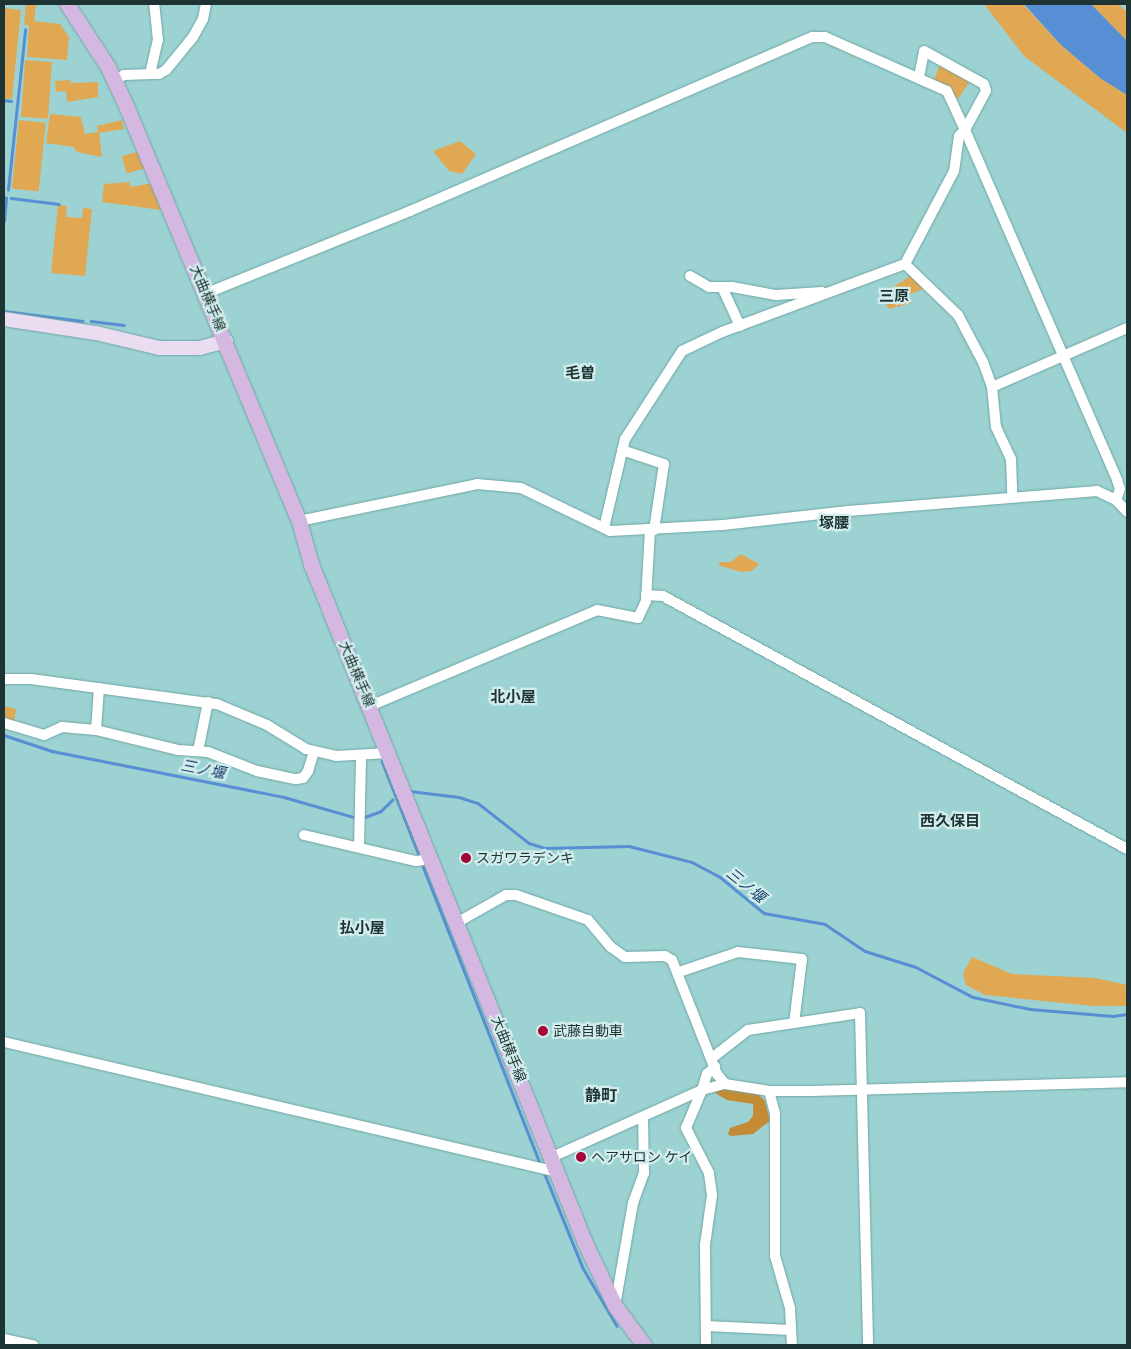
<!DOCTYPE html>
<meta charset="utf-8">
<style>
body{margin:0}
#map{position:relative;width:1131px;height:1349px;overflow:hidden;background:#9cd3d2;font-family:"Open Sans","Noto Sans JP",sans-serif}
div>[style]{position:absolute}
.green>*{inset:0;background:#e0a853;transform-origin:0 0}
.forest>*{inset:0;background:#c28b34}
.water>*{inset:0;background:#578ed4}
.stream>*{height:2.5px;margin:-1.25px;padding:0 1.25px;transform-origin:1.25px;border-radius:1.25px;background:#578ed4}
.roads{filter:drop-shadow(0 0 1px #70a5a4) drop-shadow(0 0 1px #70a5a4)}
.street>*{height:10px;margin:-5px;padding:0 5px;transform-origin:5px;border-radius:5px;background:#fff}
.secondary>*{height:14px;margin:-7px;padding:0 7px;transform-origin:7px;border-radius:7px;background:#eadcf1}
.primary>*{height:15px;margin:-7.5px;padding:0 7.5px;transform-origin:7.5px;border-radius:7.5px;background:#d5b8e2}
.dots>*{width:14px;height:14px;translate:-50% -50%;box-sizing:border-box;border:2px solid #d3eded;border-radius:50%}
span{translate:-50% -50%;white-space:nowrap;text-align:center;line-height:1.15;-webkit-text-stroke:4.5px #d3eded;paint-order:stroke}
.street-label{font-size:14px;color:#1e3434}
.poi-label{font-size:14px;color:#1e3434}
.left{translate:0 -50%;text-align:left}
.neighbourhood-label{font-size:15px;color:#1e3434;font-weight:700}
.water-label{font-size:15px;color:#143a68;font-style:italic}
.quarter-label{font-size:16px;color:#1e3434;font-weight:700}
.frame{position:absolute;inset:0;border:5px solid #1e3434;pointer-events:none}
</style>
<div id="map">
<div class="green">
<div style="clip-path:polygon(26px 4px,36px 4px,34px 21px,60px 24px,69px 37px,67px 60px,27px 57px,29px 25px,24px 25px)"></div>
<div style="clip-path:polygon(984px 4px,1023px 4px,1060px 44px,1100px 78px,1127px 95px,1127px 133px,1024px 56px)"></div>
<div style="clip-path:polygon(1091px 4px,1118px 4px,1127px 12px,1127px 41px)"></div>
<div style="clip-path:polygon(4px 8px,21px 10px,12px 99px,4px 98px)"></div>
<div style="left:25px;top:60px;width:27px;height:57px;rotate:4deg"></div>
<div style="clip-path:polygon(940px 64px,970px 81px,958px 99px,950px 89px,934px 80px)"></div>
<div style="clip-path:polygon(71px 80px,71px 83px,98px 82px,98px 97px,67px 102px,66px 91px,56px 92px,55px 81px)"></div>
<div style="clip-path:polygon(50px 114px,81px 117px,85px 134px,98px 132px,97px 126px,122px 120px,124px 129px,99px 133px,102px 157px,77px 152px,74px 147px,46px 143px)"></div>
<div style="left:19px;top:120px;width:27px;height:69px;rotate:6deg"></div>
<div style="clip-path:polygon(460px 141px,476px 154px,462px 174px,449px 171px,433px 151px)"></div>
<div style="left:140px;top:151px;width:18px;height:19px;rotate:74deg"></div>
<div style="clip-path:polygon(129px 182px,131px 187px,152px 183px,161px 210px,102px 202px,104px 184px)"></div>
<div style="clip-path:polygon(58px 205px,67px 206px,66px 217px,82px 218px,83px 208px,92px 209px,85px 276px,51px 273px)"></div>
<div style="clip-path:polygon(912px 275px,926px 288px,908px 295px,911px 303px,889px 309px,881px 295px)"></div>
<div style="clip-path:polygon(741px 554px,759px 564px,752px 571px,741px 572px,721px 566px,718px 562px,731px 562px)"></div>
<div style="clip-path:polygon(4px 706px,16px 709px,14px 722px,4px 719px)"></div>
<div style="clip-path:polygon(972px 957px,1012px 974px,1096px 978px,1127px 985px,1127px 1006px,1093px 1006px,985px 995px,966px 985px,963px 974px)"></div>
</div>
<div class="forest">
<div style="clip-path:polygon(733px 1088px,758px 1094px,765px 1101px,770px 1121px,753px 1134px,731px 1136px,728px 1134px,730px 1128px,748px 1122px,753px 1116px,753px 1104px,727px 1100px,715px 1093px,717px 1089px)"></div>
</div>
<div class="water">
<div style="clip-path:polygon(1024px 4px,1091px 4px,1127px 41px,1127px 95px,1100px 78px,1060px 44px)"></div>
</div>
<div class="stream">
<div style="left:4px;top:100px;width:7px;rotate:8deg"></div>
<div style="left:8px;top:190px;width:161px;rotate:-83.9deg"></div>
<div style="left:11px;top:198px;width:48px;rotate:7.1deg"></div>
<div style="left:4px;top:221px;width:23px;rotate:-85deg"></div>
<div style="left:4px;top:311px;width:79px;rotate:7.3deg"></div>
<div style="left:91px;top:321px;width:33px;rotate:7deg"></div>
<div style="left:4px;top:735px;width:51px;rotate:18.4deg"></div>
<div style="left:52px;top:751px;width:237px;rotate:11.2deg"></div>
<div style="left:284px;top:797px;width:76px;rotate:16deg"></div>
<div style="left:382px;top:761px;width:101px;rotate:68.5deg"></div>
<div style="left:410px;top:791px;width:49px;rotate:7deg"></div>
<div style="left:459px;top:797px;width:20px;rotate:18deg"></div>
<div style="left:478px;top:803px;width:65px;rotate:38.1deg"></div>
<div style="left:529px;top:843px;width:17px;rotate:17deg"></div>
<div style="left:545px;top:848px;width:84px;rotate:-1.4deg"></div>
<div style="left:629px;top:846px;width:65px;rotate:14.3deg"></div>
<div style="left:692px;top:862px;width:32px;rotate:28deg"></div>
<div style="left:720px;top:877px;width:57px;rotate:39.3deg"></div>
<div style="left:764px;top:913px;width:62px;rotate:10.2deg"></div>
<div style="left:825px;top:924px;width:48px;rotate:34deg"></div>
<div style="left:865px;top:951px;width:53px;rotate:17.4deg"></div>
<div style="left:916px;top:967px;width:64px;rotate:27.8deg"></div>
<div style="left:973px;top:997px;width:58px;rotate:11.9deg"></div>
<div style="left:1030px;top:1009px;width:83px;rotate:4.8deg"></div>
<div style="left:1113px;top:1016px;width:14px;rotate:-8deg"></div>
<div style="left:362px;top:818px;width:20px;rotate:-20deg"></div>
<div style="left:381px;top:811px;width:16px;rotate:-45deg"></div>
<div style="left:423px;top:866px;width:321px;rotate:68.5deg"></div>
<div style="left:544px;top:1172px;width:104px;rotate:67.9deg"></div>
<div style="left:583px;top:1268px;width:67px;rotate:59.6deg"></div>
</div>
<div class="roads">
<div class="street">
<div style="left:150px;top:74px;width:35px;rotate:-77deg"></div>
<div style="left:158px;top:40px;width:36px;rotate:-96deg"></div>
<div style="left:919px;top:77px;width:26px;rotate:-79deg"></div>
<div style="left:924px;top:51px;width:68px;rotate:28.8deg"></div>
<div style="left:984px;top:84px;width:7px;rotate:74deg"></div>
<div style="left:986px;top:91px;width:44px;rotate:118.3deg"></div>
<div style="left:965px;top:130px;width:382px;rotate:66.5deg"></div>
<div style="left:1117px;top:480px;width:9px;rotate:72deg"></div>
<div style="left:1120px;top:489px;width:12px;rotate:110deg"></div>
<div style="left:115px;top:80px;width:10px;rotate:-29deg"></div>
<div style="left:124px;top:75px;width:35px;rotate:-2deg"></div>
<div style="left:159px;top:74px;width:8px;rotate:-30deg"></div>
<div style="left:166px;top:70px;width:43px;rotate:-50.7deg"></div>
<div style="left:193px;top:37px;width:21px;rotate:-61deg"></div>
<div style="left:203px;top:19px;width:15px;rotate:-79deg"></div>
<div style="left:905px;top:264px;width:74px;rotate:43.9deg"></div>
<div style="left:958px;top:315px;width:53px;rotate:62deg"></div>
<div style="left:983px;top:362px;width:27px;rotate:70deg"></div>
<div style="left:992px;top:387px;width:40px;rotate:84.3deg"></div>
<div style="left:996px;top:427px;width:35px;rotate:65deg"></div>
<div style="left:1011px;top:459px;width:38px;rotate:88deg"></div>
<div style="left:690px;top:276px;width:22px;rotate:30deg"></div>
<div style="left:709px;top:287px;width:23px"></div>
<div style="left:732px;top:287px;width:45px;rotate:10.3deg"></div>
<div style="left:776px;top:295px;width:46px;rotate:-3.7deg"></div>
<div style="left:722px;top:287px;width:43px;rotate:65.2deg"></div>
<div style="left:207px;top:293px;width:219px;rotate:-22deg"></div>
<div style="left:410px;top:211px;width:439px;rotate:-23.4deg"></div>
<div style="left:813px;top:37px;width:12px"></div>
<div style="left:825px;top:37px;width:133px;rotate:23.9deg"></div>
<div style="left:947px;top:91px;width:43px;rotate:65.2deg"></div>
<div style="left:965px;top:130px;width:8px;rotate:135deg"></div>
<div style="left:959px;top:136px;width:35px;rotate:98deg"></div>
<div style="left:954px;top:171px;width:105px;rotate:117.8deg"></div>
<div style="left:905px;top:264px;width:195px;rotate:159.6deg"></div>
<div style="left:722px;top:332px;width:44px;rotate:154.6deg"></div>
<div style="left:682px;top:351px;width:105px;rotate:122.9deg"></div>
<div style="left:625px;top:439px;width:91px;rotate:103.3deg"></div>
<div style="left:992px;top:387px;width:147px;rotate:-23.6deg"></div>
<div style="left:622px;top:450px;width:44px;rotate:18.4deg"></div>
<div style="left:664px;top:464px;width:67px;rotate:98.6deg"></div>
<div style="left:299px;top:521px;width:182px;rotate:-11.7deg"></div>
<div style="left:477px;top:484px;width:44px;rotate:5.2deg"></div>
<div style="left:521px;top:488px;width:99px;rotate:25.8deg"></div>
<div style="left:610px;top:531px;width:113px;rotate:-3deg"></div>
<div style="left:723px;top:525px;width:126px;rotate:-6.4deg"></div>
<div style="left:848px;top:511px;width:250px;rotate:-4.6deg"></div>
<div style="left:1097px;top:491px;width:21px;rotate:25deg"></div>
<div style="left:1116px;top:500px;width:16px;rotate:47deg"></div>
<div style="left:646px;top:595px;width:17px;rotate:3deg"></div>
<div style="left:663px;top:596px;width:528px;rotate:28.6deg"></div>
<div style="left:4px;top:679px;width:27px"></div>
<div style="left:31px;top:679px;width:188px;rotate:7.7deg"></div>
<div style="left:217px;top:704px;width:54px;rotate:22.8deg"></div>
<div style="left:267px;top:725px;width:46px;rotate:31.6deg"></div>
<div style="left:306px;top:749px;width:31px;rotate:13deg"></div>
<div style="left:336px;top:756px;width:52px;rotate:-3.3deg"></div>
<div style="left:370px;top:706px;width:246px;rotate:-22.9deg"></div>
<div style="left:597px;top:610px;width:42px;rotate:11deg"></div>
<div style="left:638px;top:618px;width:19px;rotate:-65deg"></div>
<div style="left:646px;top:601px;width:71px;rotate:-86.8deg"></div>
<div style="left:4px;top:723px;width:42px;rotate:16.7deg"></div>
<div style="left:44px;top:735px;width:20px;rotate:-24deg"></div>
<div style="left:62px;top:727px;width:34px;rotate:5deg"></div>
<div style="left:96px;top:730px;width:84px;rotate:13.7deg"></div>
<div style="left:178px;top:750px;width:30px;rotate:4deg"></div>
<div style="left:208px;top:752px;width:53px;rotate:21.2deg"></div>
<div style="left:257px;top:771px;width:40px;rotate:12deg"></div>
<div style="left:296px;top:779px;width:7px;rotate:-8deg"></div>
<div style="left:303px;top:778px;width:9px;rotate:-54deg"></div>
<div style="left:308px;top:771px;width:21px;rotate:-73deg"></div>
<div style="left:96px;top:730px;width:42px;rotate:-85.9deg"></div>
<div style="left:198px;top:751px;width:50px;rotate:-78.5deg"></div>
<div style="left:304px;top:835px;width:115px;rotate:13.1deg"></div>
<div style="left:416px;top:861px;width:16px;rotate:-7deg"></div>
<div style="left:359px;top:847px;width:91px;rotate:-88.7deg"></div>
<div style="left:458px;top:922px;width:55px;rotate:-29.4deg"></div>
<div style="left:506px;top:895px;width:10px"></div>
<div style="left:516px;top:895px;width:76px;rotate:19.1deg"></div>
<div style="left:588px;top:920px;width:35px;rotate:50deg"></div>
<div style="left:611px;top:947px;width:17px;rotate:36deg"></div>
<div style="left:625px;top:957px;width:40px;rotate:-1.4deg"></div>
<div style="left:665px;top:956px;width:8px;rotate:30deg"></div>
<div style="left:672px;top:960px;width:123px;rotate:68.5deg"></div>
<div style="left:717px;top:1074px;width:13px;rotate:51deg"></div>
<div style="left:725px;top:1084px;width:45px;rotate:9deg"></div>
<div style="left:769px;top:1091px;width:43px"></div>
<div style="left:812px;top:1091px;width:315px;rotate:-1.6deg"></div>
<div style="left:679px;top:972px;width:62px;rotate:-18.7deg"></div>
<div style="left:738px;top:952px;width:64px;rotate:6.2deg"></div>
<div style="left:802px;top:959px;width:64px;rotate:97.1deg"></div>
<div style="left:4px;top:1042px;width:569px;rotate:13.21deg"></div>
<div style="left:712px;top:1058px;width:46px;rotate:-37.9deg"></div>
<div style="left:748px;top:1030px;width:113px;rotate:-8.6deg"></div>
<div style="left:860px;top:1013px;width:332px;rotate:88.6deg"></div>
<div style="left:769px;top:1091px;width:23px;rotate:75deg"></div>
<div style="left:775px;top:1113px;width:143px;rotate:90deg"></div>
<div style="left:775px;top:1256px;width:54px;rotate:73.9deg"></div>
<div style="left:790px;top:1308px;width:37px;rotate:87deg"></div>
<div style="left:552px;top:1157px;width:164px;rotate:-24.1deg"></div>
<div style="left:702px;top:1090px;width:17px;rotate:-73deg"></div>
<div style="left:707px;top:1074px;width:11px;rotate:-41deg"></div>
<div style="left:615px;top:1306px;width:105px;rotate:-80.1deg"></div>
<div style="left:633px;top:1203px;width:32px;rotate:-70deg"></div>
<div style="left:644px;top:1173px;width:56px;rotate:-91deg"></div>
<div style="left:706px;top:1326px;width:85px;rotate:2.7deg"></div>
<div style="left:4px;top:1339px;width:30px;rotate:12deg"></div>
<div style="left:706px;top:1345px;width:100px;rotate:-90.6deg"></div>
<div style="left:705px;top:1245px;width:50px;rotate:-82deg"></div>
<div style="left:712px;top:1195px;width:22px;rotate:-98deg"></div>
<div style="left:709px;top:1173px;width:51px;rotate:-117.1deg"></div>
<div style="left:686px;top:1128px;width:41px;rotate:-67.2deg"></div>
<div style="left:702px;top:1090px;width:24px;rotate:-15deg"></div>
</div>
<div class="secondary">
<div style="left:4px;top:319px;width:93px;rotate:8.7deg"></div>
<div style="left:96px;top:333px;width:65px;rotate:13.4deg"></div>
<div style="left:159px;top:348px;width:41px"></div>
<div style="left:200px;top:348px;width:27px;rotate:-15deg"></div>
</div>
<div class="primary">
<div style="left:67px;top:4px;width:75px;rotate:56.9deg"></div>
<div style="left:108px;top:67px;width:45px;rotate:65.1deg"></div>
<div style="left:127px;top:108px;width:447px;rotate:67.4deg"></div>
<div style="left:299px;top:521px;width:45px;rotate:74.4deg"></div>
<div style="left:311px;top:564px;width:732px;rotate:68.02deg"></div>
<div style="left:585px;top:1243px;width:70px;rotate:64.5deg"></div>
<div style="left:615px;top:1306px;width:49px;rotate:53.4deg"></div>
</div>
</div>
<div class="dots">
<div style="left:466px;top:858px;background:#a30535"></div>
<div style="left:543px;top:1031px;background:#a30535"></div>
<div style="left:581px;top:1157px;background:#a30535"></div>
</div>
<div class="street-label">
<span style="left:208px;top:298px;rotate:67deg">大曲横手線</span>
<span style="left:357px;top:674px;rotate:67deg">大曲横手線</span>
<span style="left:509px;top:1049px;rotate:68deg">大曲横手線</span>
</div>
<div class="poi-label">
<span class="left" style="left:476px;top:858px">スガワラデンキ</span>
<span class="left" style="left:553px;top:1031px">武藤自動車</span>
<span class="left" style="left:591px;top:1157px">ヘアサロン ケイ</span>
</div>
<div class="neighbourhood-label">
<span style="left:894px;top:296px">三原</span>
<span style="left:580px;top:373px">毛曽</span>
<span style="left:834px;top:523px">塚腰</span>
<span style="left:513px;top:697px">北小屋</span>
<span style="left:950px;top:821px">西久保目</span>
<span style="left:362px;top:928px">払小屋</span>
</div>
<div class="water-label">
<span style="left:203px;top:769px;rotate:11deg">三ノ堰</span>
<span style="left:746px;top:885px;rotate:39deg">三ノ堰</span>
</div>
<div class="quarter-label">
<span style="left:601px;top:1095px">静町</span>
</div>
<div class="frame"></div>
</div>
